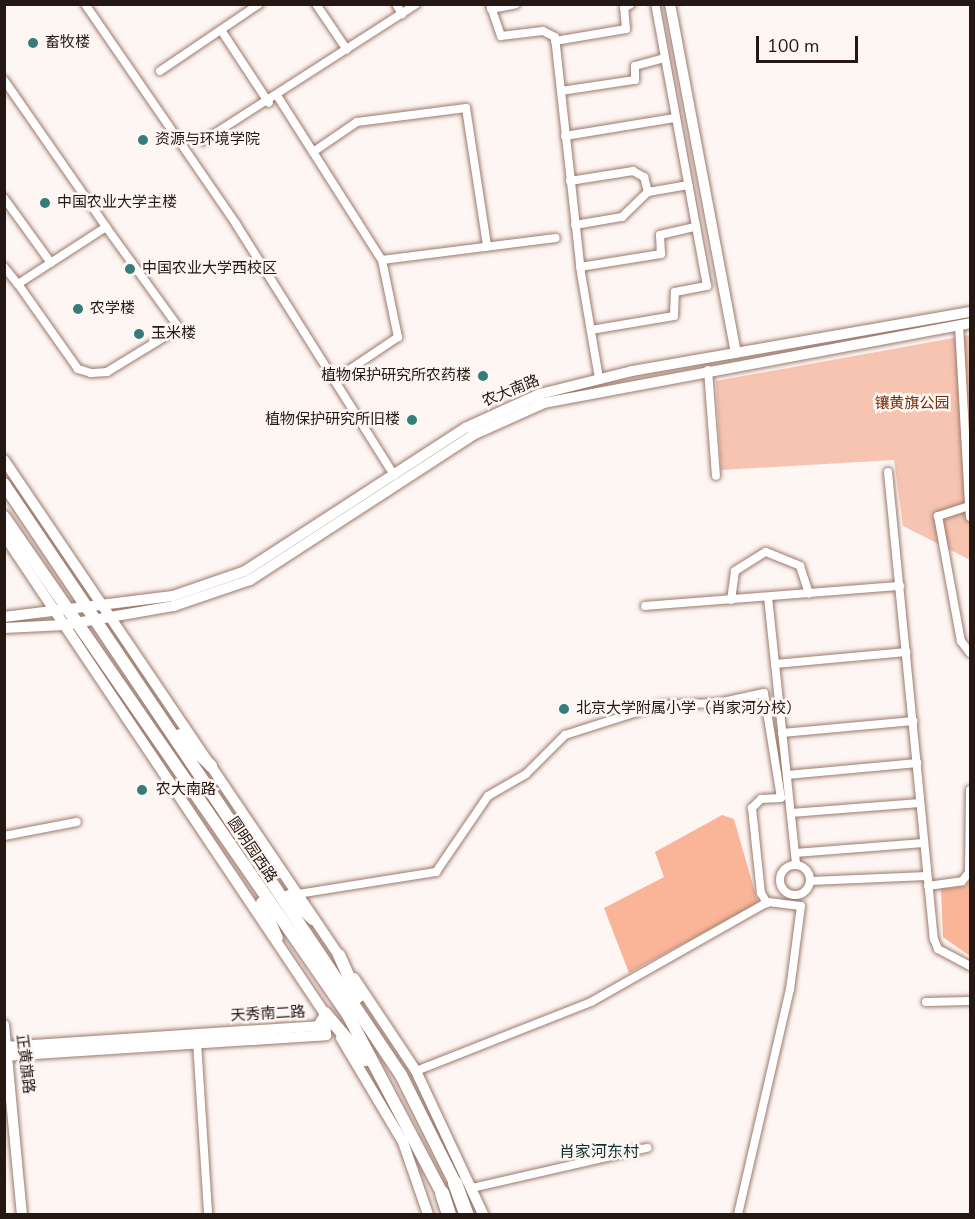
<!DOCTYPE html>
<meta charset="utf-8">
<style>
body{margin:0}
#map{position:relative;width:975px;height:1219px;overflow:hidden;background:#fef6f3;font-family:"Nunito Sans","Noto Sans SC",sans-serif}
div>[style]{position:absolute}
.green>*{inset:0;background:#f6c4b1}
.forest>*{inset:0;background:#fab498}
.roads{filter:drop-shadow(0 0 2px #9c796b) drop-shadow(0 0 2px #9c796b)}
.street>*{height:8px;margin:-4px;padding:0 4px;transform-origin:4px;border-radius:4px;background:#fff}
.street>.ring{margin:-4px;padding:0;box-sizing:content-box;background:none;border:8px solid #fff;border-radius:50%}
.secondary>*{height:10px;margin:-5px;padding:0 5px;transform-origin:5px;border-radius:5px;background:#fff}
.primary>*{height:12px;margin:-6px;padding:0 6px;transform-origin:6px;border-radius:6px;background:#fff}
.highway>*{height:14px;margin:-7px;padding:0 7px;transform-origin:7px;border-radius:7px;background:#fff}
.dots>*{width:16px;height:16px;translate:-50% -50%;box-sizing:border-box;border:3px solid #fef6f3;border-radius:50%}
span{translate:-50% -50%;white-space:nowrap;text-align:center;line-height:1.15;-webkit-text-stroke:5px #fef6f3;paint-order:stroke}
.poi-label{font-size:15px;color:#251712}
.left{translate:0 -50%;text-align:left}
.right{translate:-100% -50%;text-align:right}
.street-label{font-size:15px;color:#251712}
.park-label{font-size:15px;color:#772b05}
.neighbourhood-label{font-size:16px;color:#123534}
.frame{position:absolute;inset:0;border:6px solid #251712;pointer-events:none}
.scale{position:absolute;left:756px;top:36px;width:102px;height:27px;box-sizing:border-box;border:3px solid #251712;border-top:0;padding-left:8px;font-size:18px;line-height:21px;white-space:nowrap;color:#251712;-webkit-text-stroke:4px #fef6f3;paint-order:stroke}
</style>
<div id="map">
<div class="green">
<div style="clip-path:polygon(970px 335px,970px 560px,903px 526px,894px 460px,721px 470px,716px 381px)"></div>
</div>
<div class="forest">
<div style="clip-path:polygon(722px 815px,734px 819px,758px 903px,629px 973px,604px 908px,664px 877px,655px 852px)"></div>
<div style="clip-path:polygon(970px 880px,970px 956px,943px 937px,941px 889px,966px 886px)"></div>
</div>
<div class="roads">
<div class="street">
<div style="left:85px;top:4px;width:267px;rotate:55.5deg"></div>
<div style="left:236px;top:224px;width:297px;rotate:57.8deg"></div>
<div style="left:316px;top:4px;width:55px;rotate:56deg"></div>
<div style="left:396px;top:4px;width:12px;rotate:59deg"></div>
<div style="left:490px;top:4px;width:34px;rotate:71deg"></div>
<div style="left:501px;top:36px;width:42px;rotate:-6.8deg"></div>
<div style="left:543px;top:31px;width:13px;rotate:27deg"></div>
<div style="left:555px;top:37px;width:237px;rotate:83.7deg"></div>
<div style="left:581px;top:273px;width:107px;rotate:80.3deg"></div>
<div style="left:491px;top:9px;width:25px;rotate:-11deg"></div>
<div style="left:221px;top:30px;width:87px;rotate:56.7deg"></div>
<div style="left:555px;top:41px;width:72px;rotate:-9.6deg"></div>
<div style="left:626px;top:29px;width:21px;rotate:-95deg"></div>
<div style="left:624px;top:8px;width:8px;rotate:-30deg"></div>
<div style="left:160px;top:71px;width:120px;rotate:-34.1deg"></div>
<div style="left:4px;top:80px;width:179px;rotate:55.2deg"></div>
<div style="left:561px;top:91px;width:75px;rotate:-8.5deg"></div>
<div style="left:635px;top:80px;width:14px;rotate:-90deg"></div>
<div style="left:635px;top:66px;width:30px;rotate:-15deg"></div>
<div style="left:278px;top:97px;width:193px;rotate:57.5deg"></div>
<div style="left:382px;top:260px;width:79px;rotate:78.3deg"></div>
<div style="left:398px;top:337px;width:77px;rotate:146.1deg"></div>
<div style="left:565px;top:136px;width:111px;rotate:-9.3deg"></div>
<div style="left:203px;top:141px;width:253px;rotate:-32.7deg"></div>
<div style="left:313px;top:152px;width:53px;rotate:-34.3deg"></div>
<div style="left:357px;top:122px;width:110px;rotate:-7.3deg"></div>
<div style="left:466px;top:108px;width:140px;rotate:81.3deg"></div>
<div style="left:570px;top:181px;width:64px;rotate:-9deg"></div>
<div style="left:633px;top:171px;width:13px;rotate:29deg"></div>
<div style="left:644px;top:177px;width:16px;rotate:75deg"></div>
<div style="left:648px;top:192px;width:41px;rotate:-9.9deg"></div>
<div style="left:4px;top:198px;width:80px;rotate:54.1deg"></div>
<div style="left:575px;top:225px;width:48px;rotate:-9.7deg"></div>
<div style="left:622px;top:217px;width:36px;rotate:-44deg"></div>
<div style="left:382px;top:260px;width:175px;rotate:-7.2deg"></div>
<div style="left:4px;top:267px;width:22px;rotate:51deg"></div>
<div style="left:18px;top:284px;width:105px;rotate:-32.9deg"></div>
<div style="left:106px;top:227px;width:125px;rotate:54.1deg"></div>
<div style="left:179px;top:328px;width:84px;rotate:148.6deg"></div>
<div style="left:107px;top:372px;width:16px;rotate:176deg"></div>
<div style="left:91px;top:373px;width:14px;rotate:-163deg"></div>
<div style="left:78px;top:369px;width:104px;rotate:-125.2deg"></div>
<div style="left:580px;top:267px;width:82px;rotate:-9.1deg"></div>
<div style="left:661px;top:254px;width:19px;rotate:-93deg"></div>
<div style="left:660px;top:235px;width:37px;rotate:-13deg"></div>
<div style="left:959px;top:325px;width:181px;rotate:86.8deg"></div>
<div style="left:969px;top:506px;width:33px;rotate:162deg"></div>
<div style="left:938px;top:516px;width:127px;rotate:79.6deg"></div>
<div style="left:961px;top:641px;width:15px;rotate:53deg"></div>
<div style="left:591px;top:330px;width:84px;rotate:-9.6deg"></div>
<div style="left:674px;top:316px;width:24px;rotate:-88deg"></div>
<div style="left:675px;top:292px;width:33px;rotate:-11deg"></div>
<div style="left:707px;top:286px;width:287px;rotate:-100.4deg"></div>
<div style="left:708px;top:370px;width:106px;rotate:85.7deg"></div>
<div style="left:888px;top:472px;width:469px;rotate:84.4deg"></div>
<div style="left:934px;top:939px;width:11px;rotate:68deg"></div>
<div style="left:938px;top:949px;width:36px;rotate:28deg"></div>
<div style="left:969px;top:506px;width:11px;rotate:85deg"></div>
<div style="left:768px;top:597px;width:269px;rotate:84deg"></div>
<div style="left:731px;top:600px;width:29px;rotate:-82deg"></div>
<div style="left:735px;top:571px;width:36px;rotate:-32deg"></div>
<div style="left:766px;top:552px;width:37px;rotate:22deg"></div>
<div style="left:800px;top:566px;width:29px;rotate:72deg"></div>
<div style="left:645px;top:606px;width:256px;rotate:-4.5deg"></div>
<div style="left:775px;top:664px;width:132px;rotate:-5.2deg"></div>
<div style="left:782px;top:733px;width:132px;rotate:-5.2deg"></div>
<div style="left:787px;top:775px;width:131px;rotate:-5.3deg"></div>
<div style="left:791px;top:813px;width:129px;rotate:-4.4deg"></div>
<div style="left:4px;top:836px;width:74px;rotate:-10.9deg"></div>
<div style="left:795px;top:853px;width:129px;rotate:-4.4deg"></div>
<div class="ring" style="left:780px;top:865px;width:22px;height:22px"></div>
<div style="left:811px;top:881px;width:116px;rotate:-2.5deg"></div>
<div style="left:928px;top:886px;width:34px;rotate:-8deg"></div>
<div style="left:962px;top:881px;width:11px;rotate:-49deg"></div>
<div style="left:969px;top:873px;width:83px;rotate:-89.3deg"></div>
<div style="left:298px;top:894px;width:140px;rotate:-9.1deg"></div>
<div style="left:436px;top:872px;width:92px;rotate:-55.6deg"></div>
<div style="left:488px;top:796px;width:44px;rotate:-30.1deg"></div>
<div style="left:526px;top:774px;width:55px;rotate:-45deg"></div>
<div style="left:565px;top:735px;width:99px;rotate:-17.7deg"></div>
<div style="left:659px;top:705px;width:59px;rotate:-1.9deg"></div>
<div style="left:718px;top:703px;width:47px;rotate:-12.3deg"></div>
<div style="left:764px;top:693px;width:106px;rotate:80.8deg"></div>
<div style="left:781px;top:798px;width:20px;rotate:177deg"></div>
<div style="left:761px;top:799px;width:13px;rotate:135deg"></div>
<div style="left:752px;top:808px;width:85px;rotate:84deg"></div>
<div style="left:761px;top:893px;width:12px;rotate:59deg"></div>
<div style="left:926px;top:1002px;width:44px;rotate:-1.3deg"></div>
<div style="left:197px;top:1042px;width:172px;rotate:86.3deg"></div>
<div style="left:416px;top:1071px;width:188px;rotate:-21.5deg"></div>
<div style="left:591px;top:1002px;width:203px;rotate:-29.5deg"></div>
<div style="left:768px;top:902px;width:33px;rotate:7deg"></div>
<div style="left:801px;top:906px;width:84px;rotate:97.5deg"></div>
<div style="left:790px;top:989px;width:231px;rotate:103deg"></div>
<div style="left:472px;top:1188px;width:180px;rotate:-12.9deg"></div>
</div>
<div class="secondary">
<div style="left:670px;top:4px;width:355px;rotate:79.3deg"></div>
<div style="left:4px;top:460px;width:604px;rotate:55.94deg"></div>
<div style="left:4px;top:535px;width:584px;rotate:56.17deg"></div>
<div style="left:4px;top:617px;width:170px;rotate:-7.1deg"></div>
<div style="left:173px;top:596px;width:76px;rotate:-19.1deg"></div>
<div style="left:245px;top:571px;width:262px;rotate:-33deg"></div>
<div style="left:465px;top:428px;width:82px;rotate:-24.4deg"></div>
<div style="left:540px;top:394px;width:95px;rotate:-14deg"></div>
<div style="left:632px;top:371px;width:343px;rotate:-9.9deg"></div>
<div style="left:4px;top:628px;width:60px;rotate:-2.9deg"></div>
<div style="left:64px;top:625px;width:112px;rotate:-9.8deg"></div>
<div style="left:174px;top:606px;width:80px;rotate:-18.9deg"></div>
<div style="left:250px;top:580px;width:266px;rotate:-33deg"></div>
<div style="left:473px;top:435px;width:78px;rotate:-24.3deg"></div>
<div style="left:544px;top:403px;width:433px;rotate:-10.6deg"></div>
<div style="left:354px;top:978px;width:112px;rotate:56.3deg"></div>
<div style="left:416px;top:1071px;width:158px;rotate:64.9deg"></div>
<div style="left:4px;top:1025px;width:190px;rotate:84.6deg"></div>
<div style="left:341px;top:1038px;width:121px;rotate:59.2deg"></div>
<div style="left:403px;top:1142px;width:76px;rotate:70.9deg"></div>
<div style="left:4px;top:1047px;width:315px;rotate:-3.8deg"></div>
<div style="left:318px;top:1026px;width:12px;rotate:-59deg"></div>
<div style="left:4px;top:1056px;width:323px;rotate:-3.7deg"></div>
<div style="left:326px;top:1035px;width:22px;rotate:-93deg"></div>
</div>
<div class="primary">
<div style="left:4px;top:484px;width:712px;rotate:56.11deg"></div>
<div style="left:401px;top:1075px;width:121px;rotate:63.4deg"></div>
<div style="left:4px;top:517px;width:605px;rotate:55.36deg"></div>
<div style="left:348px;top:1015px;width:201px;rotate:62.2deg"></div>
<div style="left:180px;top:735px;width:44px;rotate:45deg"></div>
<div style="left:289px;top:896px;width:33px;rotate:44deg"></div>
<div style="left:262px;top:903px;width:38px;rotate:67deg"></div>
<div style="left:339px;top:955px;width:46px;rotate:65.7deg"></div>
<div style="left:325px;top:1013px;width:62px;rotate:49.6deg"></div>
</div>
<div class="highway">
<div style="left:455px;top:1183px;width:33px;rotate:70deg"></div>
<div style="left:442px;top:1193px;width:22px;rotate:72deg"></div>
</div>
</div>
<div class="dots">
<div style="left:33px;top:43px;background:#347d7a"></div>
<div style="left:143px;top:140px;background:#347d7a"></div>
<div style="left:45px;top:203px;background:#347d7a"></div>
<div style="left:130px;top:269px;background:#347d7a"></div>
<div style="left:78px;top:309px;background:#347d7a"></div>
<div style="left:139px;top:334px;background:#347d7a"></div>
<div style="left:483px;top:376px;background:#347d7a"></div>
<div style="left:412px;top:420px;background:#347d7a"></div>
<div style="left:564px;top:709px;background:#347d7a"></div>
<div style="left:142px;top:790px;background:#347d7a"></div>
</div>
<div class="poi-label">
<span class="left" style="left:45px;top:43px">畜牧楼</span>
<span class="left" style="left:155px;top:140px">资源与环境学院</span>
<span class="left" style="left:57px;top:203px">中国农业大学主楼</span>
<span class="left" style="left:142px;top:269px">中国农业大学西校区</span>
<span class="left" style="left:90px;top:309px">农学楼</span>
<span class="left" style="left:151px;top:334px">玉米楼</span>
<span class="right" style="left:471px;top:376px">植物保护研究所农药楼</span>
<span class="right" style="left:400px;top:420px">植物保护研究所旧楼</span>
<span class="left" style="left:576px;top:709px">北京大学附属小学（肖家河分校）</span>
<span class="left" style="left:156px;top:790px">农大南路</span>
</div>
<div class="street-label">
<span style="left:511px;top:391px;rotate:-22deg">农大南路</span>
<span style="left:252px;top:850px;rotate:56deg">圆明园西路</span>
<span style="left:268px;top:1014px;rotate:-3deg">天秀南二路</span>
<span style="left:25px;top:1064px;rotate:83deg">正黄旗路</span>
</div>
<div class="park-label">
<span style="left:912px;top:404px">镶黄旗公园</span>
</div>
<div class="neighbourhood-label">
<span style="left:599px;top:1152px">肖家河东村</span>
</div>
<div class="frame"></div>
<div class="scale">100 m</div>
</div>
